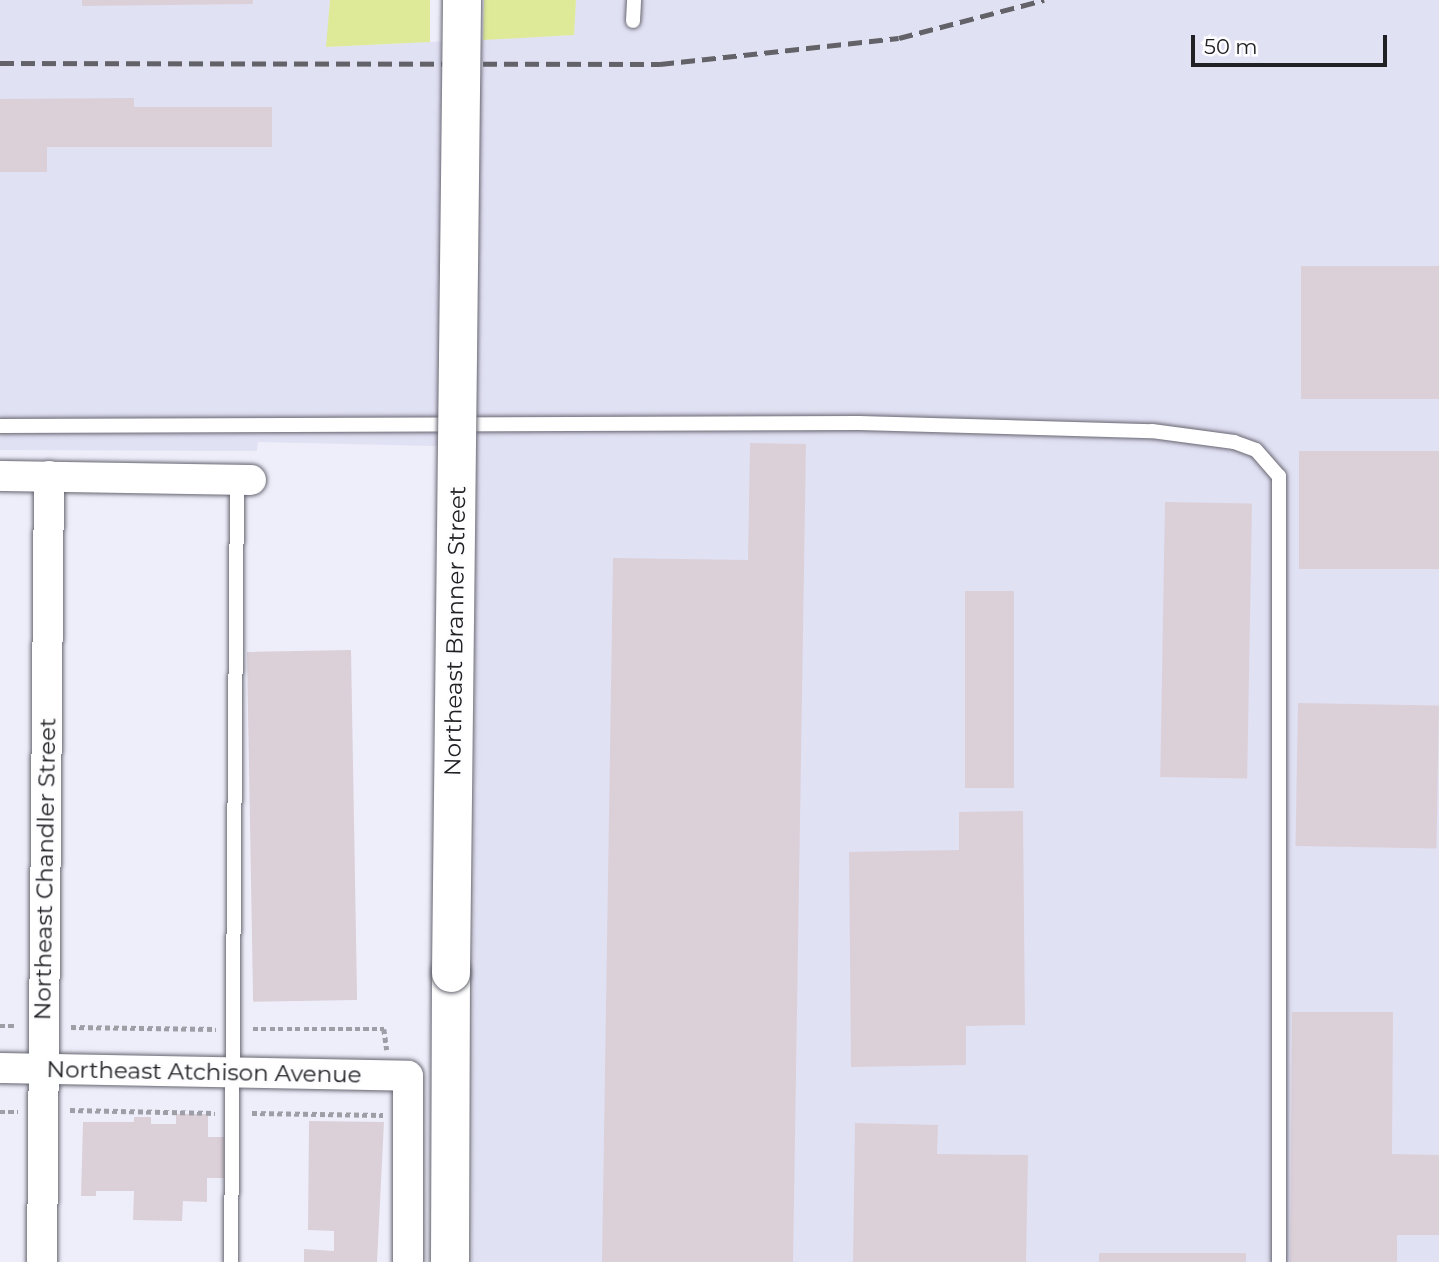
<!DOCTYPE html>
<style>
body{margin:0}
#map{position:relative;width:1439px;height:1262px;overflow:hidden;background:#eeeefb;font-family:Montserrat,sans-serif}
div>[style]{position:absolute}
.built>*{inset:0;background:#e1e1f4}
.green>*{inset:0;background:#deea98}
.building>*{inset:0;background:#dbd0d8;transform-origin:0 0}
.path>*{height:4.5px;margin-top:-2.25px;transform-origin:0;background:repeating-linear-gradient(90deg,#9e9ea7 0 5px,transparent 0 8.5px)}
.roads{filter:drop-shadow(0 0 2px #666671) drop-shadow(0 0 2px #666671)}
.lane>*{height:14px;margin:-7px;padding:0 7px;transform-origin:7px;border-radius:7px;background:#fff}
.street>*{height:30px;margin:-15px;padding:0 15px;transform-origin:15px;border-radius:15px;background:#fff}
.secondary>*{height:38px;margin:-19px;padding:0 19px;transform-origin:19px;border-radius:19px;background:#fff}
.rail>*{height:5px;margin-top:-2.5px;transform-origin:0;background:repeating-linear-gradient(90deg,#626268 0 14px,transparent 0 21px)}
.bridges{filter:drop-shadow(0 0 2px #666671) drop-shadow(0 0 2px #666671)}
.secondary-bridge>*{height:38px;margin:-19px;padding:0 19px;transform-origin:19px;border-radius:19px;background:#fff}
span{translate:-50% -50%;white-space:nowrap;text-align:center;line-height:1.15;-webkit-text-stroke:5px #fdfdff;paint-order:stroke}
.street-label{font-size:23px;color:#212125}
.scale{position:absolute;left:1191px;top:35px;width:196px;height:32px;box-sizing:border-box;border:4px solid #212125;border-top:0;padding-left:9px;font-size:21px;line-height:24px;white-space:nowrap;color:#212125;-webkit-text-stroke:5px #fdfdff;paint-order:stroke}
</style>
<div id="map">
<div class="built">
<div style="clip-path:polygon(0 0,330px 0,327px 47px,573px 35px,576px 0,1439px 0,1439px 1262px,472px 1262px,476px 447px,258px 442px,257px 451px,0 450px)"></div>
</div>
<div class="green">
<div style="clip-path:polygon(330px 0,430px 0,430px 42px,326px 47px)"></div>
<div style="clip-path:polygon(484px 0,576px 0,574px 35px,483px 40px)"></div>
</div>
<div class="building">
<div style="clip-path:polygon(82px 0,253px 0,253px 4px,82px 6px)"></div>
<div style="clip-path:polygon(134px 98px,134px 107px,272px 107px,272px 147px,47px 147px,47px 172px,0 172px,0 99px)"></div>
<div style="left:1301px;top:266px;width:138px;height:133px"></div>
<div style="clip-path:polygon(750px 443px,806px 444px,793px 1262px,602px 1262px,613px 558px,748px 560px)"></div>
<div style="left:1299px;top:451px;width:140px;height:118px"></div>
<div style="left:1165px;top:502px;width:87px;height:275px;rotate:1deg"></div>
<div style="left:965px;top:591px;width:49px;height:197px"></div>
<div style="left:351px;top:650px;width:350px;height:104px;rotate:89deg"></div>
<div style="left:1298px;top:703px;width:141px;height:143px;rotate:1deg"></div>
<div style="clip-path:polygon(1023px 811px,1025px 1025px,966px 1026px,966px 1065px,851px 1067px,849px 852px,959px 850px,959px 812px)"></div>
<div style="clip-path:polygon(1292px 1012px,1393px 1012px,1392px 1154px,1439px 1155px,1439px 1235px,1397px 1235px,1397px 1262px,1290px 1262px)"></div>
<div style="clip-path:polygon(176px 1114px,208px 1114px,208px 1137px,224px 1137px,224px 1178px,207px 1178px,207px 1202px,183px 1201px,182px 1221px,133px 1220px,134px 1191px,96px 1191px,96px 1196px,81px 1196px,83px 1122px,134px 1122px,134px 1117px,151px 1117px,151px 1124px,176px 1124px)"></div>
<div style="clip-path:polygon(309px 1121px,384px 1122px,377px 1262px,304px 1262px,304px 1249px,334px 1251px,334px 1231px,308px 1230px)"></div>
<div style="clip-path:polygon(855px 1123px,938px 1125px,937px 1154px,1028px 1155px,1026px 1262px,853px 1262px)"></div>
<div style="left:1099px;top:1253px;width:147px;height:9px"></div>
</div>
<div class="path">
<div style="left:0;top:1026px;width:17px"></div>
<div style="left:71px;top:1027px;width:145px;rotate:0.8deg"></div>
<div style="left:253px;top:1029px;width:131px"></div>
<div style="left:384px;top:1029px;width:21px;rotate:82deg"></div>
<div style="left:70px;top:1110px;width:145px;rotate:1.2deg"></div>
<div style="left:0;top:1112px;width:18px"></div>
<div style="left:252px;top:1113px;width:131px;rotate:0.9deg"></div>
</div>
<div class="roads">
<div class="lane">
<div style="left:633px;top:21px;width:21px;rotate:-87deg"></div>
<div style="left:0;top:426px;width:859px;rotate:-0.2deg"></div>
<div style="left:859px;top:423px;width:293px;rotate:1.6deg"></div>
<div style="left:1152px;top:431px;width:83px;rotate:7.6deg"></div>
<div style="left:1234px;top:442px;width:23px;rotate:20deg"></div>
<div style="left:1256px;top:450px;width:35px;rotate:49deg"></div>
<div style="left:1279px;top:476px;width:786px;rotate:90deg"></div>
<div style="left:231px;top:1262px;width:783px;rotate:-89.56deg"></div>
</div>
<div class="street">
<div style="left:0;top:476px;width:251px;rotate:0.9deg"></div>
<div style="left:0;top:1068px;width:408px;rotate:1.1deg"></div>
<div style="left:408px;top:1076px;width:186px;rotate:90deg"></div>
<div style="left:42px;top:1262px;width:786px;rotate:-89.49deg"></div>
</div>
<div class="secondary">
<div style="left:450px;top:1262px;width:289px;rotate:-89.8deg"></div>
</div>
</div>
<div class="rail">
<div style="left:0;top:63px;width:660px;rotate:0.09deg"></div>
<div style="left:660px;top:64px;width:240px;rotate:-6.2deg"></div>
<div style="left:899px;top:38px;width:150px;rotate:-14.7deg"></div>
</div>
<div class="bridges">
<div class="secondary-bridge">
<div style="left:451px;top:973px;width:973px;rotate:-89.35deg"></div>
</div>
</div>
<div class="street-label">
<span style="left:455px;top:631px;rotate:-89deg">Northeast Branner Street</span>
<span style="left:45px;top:869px;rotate:-89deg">Northeast Chandler Street</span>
<span style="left:204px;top:1072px;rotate:1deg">Northeast Atchison Avenue</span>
</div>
<div class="scale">50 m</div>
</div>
